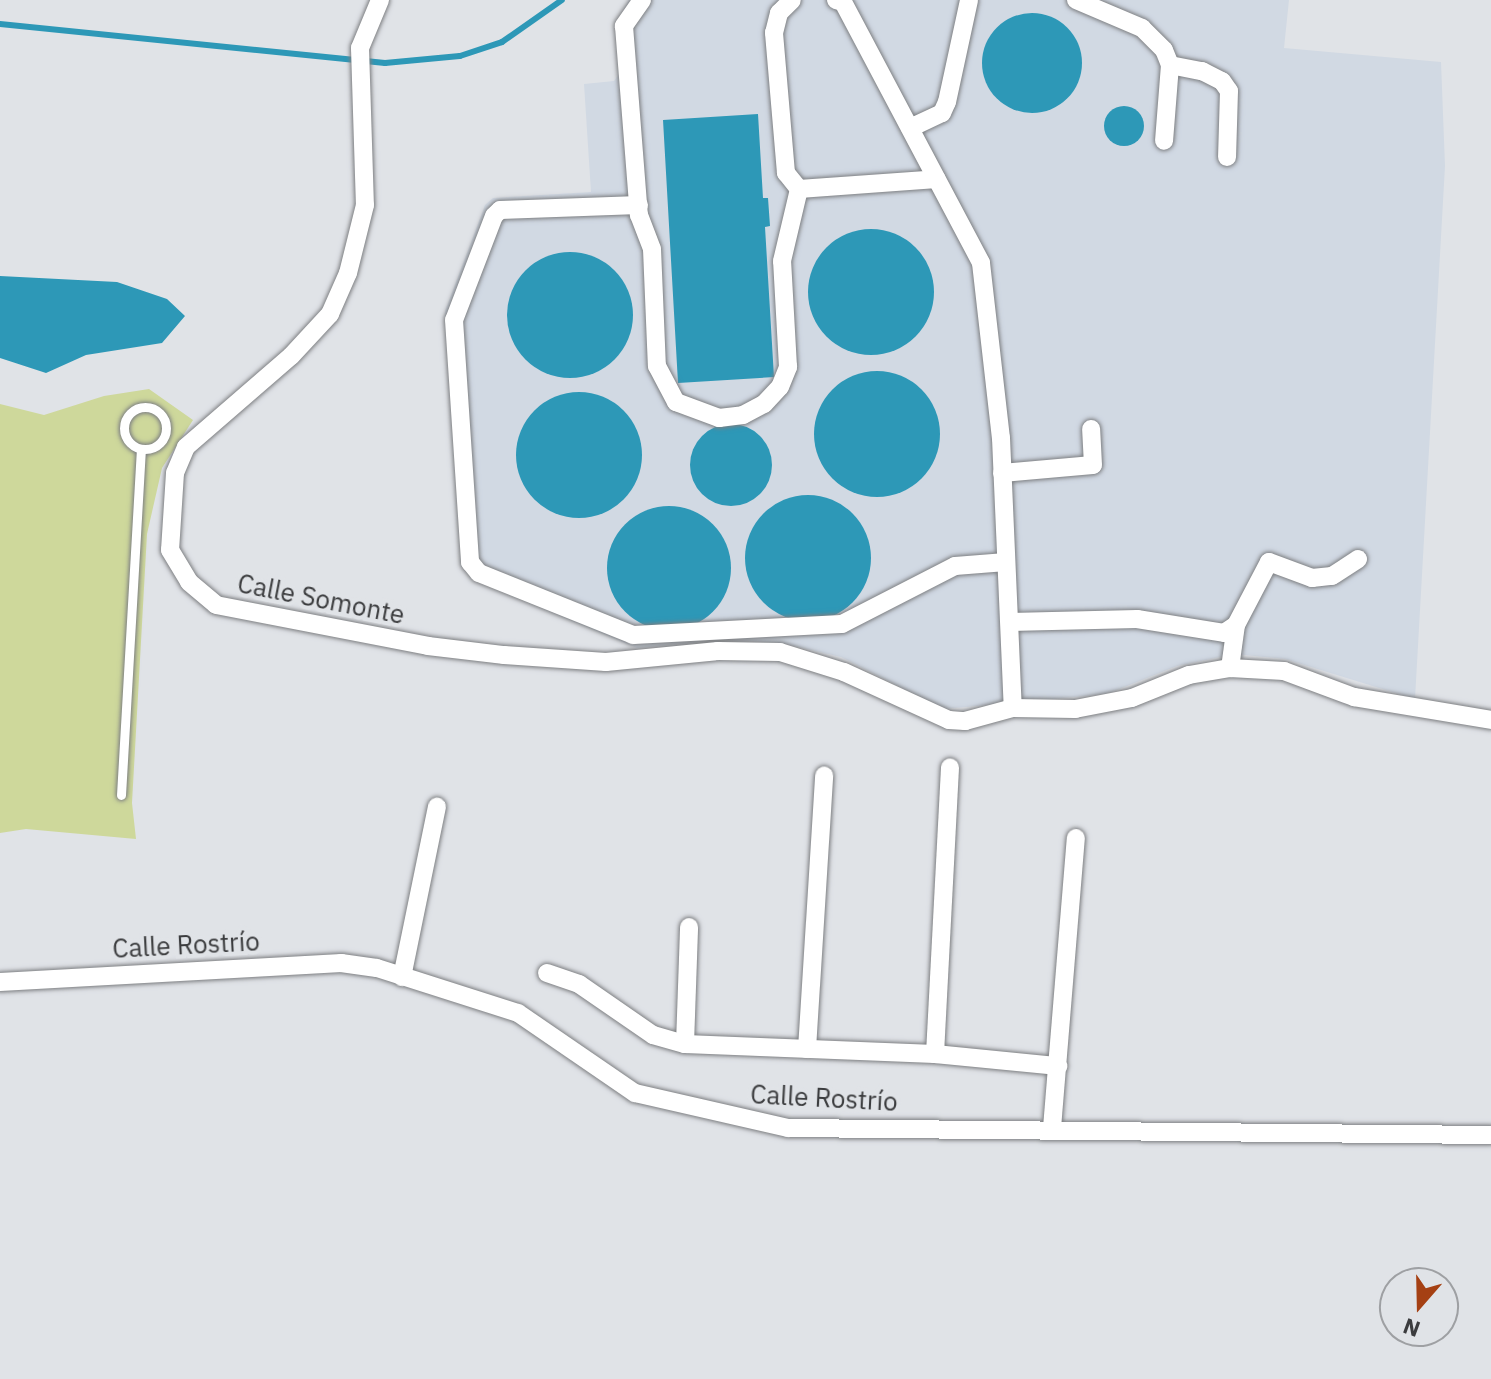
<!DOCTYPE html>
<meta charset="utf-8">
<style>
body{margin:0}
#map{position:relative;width:1491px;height:1379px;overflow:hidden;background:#e0e3e7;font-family:"IBM Plex Sans",sans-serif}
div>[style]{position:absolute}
.built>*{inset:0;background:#d1d9e3}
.green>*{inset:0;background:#ced89b}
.water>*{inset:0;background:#2d98b7}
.round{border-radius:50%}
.stream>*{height:6px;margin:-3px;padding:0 3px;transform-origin:3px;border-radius:3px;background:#2d98b7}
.roads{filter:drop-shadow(0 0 2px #7d7f82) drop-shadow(0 0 2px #7d7f82)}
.service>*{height:9px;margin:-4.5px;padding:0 4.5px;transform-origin:4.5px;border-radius:4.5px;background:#fff}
.service>.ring{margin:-4.5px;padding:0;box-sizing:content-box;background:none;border:9px solid #fff;border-radius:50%}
.minor>*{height:18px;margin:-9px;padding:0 9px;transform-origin:9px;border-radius:9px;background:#fff}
span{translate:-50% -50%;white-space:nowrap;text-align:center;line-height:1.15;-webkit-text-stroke:8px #e0e3e7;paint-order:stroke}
.street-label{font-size:26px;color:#3b3c3e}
.north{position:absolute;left:1379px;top:1267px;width:80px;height:80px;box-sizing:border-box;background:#e0e3e7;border:2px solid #9ea0a3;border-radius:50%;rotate:200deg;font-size:22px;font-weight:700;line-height:32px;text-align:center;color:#3b3c3e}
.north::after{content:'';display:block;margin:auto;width:28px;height:36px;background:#a54013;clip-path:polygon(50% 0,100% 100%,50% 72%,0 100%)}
</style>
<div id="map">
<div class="built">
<div style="clip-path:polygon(629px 0,1289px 0,1284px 48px,1441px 62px,1445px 166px,1415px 699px,1285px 659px,1235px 654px,1177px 666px,1107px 694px,943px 709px,841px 657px,781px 643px,725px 640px,637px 648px,476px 581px,461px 546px,445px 311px,485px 205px,493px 198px,591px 192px,584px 84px,614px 81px,619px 74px,617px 21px)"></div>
</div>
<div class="green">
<div style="clip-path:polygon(149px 389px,193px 420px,162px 468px,147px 534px,132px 803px,136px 839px,26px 829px,0 833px,0 404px,44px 415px,104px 396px)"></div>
</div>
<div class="water">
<div class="round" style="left:982px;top:13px;width:100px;height:100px"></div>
<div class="round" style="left:1104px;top:106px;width:40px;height:40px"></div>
<div style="clip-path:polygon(758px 114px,763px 198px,768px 198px,770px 226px,765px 227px,774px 377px,678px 383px,663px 120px)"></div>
<div class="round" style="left:808px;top:229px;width:126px;height:126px"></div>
<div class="round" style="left:507px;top:252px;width:126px;height:126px"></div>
<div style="clip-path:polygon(0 276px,117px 282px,167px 299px,185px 316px,162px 343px,86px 355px,46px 373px,0 358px)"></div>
<div class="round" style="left:814px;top:371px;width:126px;height:126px"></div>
<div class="round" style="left:516px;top:392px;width:126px;height:126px"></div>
<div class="round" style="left:690px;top:424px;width:82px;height:82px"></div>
<div class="round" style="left:745px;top:495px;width:126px;height:126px"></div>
<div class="round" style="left:607px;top:506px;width:124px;height:124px"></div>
</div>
<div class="stream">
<div style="left:0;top:24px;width:387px;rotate:5.8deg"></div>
<div style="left:385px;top:63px;width:75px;rotate:-5.3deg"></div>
<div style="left:460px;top:56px;width:44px;rotate:-18.4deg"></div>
<div style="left:502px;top:42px;width:73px;rotate:-35deg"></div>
</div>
<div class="roads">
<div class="service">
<div class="ring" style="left:124px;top:407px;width:33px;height:33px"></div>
<div style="left:121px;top:795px;width:346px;rotate:-86.7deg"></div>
</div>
<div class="minor">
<div style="left:380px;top:0;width:52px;rotate:112.6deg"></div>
<div style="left:360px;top:48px;width:157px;rotate:88.2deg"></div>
<div style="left:365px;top:205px;width:70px;rotate:104deg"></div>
<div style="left:348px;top:273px;width:45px;rotate:113.7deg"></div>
<div style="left:330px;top:314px;width:57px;rotate:132.9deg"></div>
<div style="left:291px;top:356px;width:139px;rotate:139.1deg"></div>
<div style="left:186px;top:447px;width:28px;rotate:113deg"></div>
<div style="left:175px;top:473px;width:77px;rotate:93.7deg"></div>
<div style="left:170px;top:550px;width:37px;rotate:59deg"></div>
<div style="left:189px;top:582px;width:35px;rotate:40deg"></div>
<div style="left:216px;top:605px;width:216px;rotate:10.9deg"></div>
<div style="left:428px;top:646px;width:77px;rotate:6.8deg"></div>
<div style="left:504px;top:655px;width:102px;rotate:3.9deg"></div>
<div style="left:606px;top:662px;width:113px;rotate:-5.6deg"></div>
<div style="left:718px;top:651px;width:62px;rotate:0.9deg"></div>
<div style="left:780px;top:652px;width:67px;rotate:17.4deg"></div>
<div style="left:844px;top:672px;width:115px;rotate:24.6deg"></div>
<div style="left:949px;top:720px;width:16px;rotate:4deg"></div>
<div style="left:965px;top:721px;width:50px;rotate:-15.2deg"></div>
<div style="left:1013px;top:708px;width:62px;rotate:0.9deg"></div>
<div style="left:1075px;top:709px;width:58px;rotate:-10.9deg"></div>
<div style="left:1132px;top:698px;width:61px;rotate:-22deg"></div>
<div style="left:1189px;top:675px;width:42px;rotate:-9.7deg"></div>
<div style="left:1230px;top:668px;width:54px;rotate:3.2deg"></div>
<div style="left:1284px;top:671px;width:75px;rotate:20.4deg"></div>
<div style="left:1354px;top:697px;width:139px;rotate:9.5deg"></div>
<div style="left:642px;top:0;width:32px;rotate:125deg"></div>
<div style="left:624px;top:26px;width:190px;rotate:85.5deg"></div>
<div style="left:639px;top:215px;width:36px;rotate:69deg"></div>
<div style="left:652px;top:249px;width:117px;rotate:87.6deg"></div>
<div style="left:657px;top:366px;width:41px;rotate:62.2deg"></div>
<div style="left:676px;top:402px;width:46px;rotate:20.4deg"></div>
<div style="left:719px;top:418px;width:24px;rotate:-7deg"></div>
<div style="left:743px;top:415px;width:24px;rotate:-28deg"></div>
<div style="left:764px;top:404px;width:23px;rotate:-47deg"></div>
<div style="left:780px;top:387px;width:22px;rotate:-68deg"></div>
<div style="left:788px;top:367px;width:106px;rotate:-93.2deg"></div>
<div style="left:782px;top:261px;width:74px;rotate:-76.7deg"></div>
<div style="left:799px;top:189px;width:21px;rotate:-129deg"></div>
<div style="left:786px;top:173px;width:141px;rotate:-94.9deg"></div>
<div style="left:774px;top:33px;width:21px;rotate:-76deg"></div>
<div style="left:779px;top:13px;width:18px;rotate:-45deg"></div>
<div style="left:836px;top:0;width:7px;rotate:16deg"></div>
<div style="left:843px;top:2px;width:295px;rotate:62.1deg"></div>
<div style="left:981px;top:263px;width:176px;rotate:83.5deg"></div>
<div style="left:1001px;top:438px;width:270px;rotate:87.5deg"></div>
<div style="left:1076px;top:0;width:72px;rotate:23deg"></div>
<div style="left:1142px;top:28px;width:31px;rotate:45deg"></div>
<div style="left:1164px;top:50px;width:16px;rotate:68deg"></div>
<div style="left:1170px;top:65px;width:76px;rotate:94.5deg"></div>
<div style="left:1170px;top:65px;width:33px;rotate:11deg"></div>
<div style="left:1202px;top:71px;width:22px;rotate:27deg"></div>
<div style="left:1222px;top:81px;width:12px;rotate:55deg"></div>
<div style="left:1229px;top:91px;width:66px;rotate:91.7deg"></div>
<div style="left:910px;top:128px;width:35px;rotate:-25deg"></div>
<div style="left:942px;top:113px;width:12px;rotate:-66deg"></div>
<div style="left:947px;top:102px;width:104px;rotate:-77.8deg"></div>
<div style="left:799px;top:189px;width:138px;rotate:-4.1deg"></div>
<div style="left:639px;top:205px;width:139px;rotate:177.9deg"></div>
<div style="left:500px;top:210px;width:8px;rotate:135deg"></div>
<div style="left:494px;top:216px;width:111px;rotate:111deg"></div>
<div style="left:454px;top:320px;width:243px;rotate:86.2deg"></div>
<div style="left:470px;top:562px;width:14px;rotate:51deg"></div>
<div style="left:479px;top:573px;width:166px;rotate:21.9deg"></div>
<div style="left:633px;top:635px;width:209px;rotate:-3deg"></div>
<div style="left:842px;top:624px;width:127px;rotate:-27.2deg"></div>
<div style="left:955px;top:566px;width:51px;rotate:-4.5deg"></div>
<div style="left:1002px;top:473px;width:91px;rotate:-5deg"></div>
<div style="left:1093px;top:465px;width:36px;rotate:-93deg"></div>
<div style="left:1010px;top:622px;width:127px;rotate:-1.4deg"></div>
<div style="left:1137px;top:619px;width:88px;rotate:9.1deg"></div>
<div style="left:1224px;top:633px;width:14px;rotate:-34deg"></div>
<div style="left:1236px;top:625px;width:71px;rotate:-62.4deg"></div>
<div style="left:1269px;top:562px;width:46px;rotate:20.4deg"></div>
<div style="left:1312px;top:578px;width:20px;rotate:-6deg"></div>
<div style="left:1332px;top:576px;width:31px;rotate:-33deg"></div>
<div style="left:1230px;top:668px;width:43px;rotate:-82.1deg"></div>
<div style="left:547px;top:973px;width:34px;rotate:19deg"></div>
<div style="left:579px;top:984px;width:90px;rotate:34.6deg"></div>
<div style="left:653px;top:1035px;width:33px;rotate:16deg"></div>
<div style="left:685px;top:1044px;width:250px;rotate:2.3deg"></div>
<div style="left:935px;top:1054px;width:124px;rotate:5.6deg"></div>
<div style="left:402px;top:977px;width:174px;rotate:-78.4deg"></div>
<div style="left:0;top:982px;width:342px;rotate:-3.2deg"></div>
<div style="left:341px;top:963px;width:36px;rotate:8deg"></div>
<div style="left:377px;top:968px;width:148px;rotate:17.7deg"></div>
<div style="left:518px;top:1013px;width:142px;rotate:34.4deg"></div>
<div style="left:635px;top:1093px;width:157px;rotate:12.9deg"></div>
<div style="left:788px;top:1128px;width:703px;rotate:0.57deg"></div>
<div style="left:685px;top:1044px;width:117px;rotate:-88deg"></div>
<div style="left:807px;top:1049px;width:274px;rotate:-86.4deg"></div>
<div style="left:935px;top:1054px;width:287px;rotate:-87deg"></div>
<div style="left:1052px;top:1128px;width:291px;rotate:-85.3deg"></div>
</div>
</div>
<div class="street-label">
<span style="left:321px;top:599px;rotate:11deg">Calle Somonte</span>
<span style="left:186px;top:945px;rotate:-3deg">Calle Rostrío</span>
<span style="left:824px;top:1098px;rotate:3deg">Calle Rostrío</span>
</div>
<div class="north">N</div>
</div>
